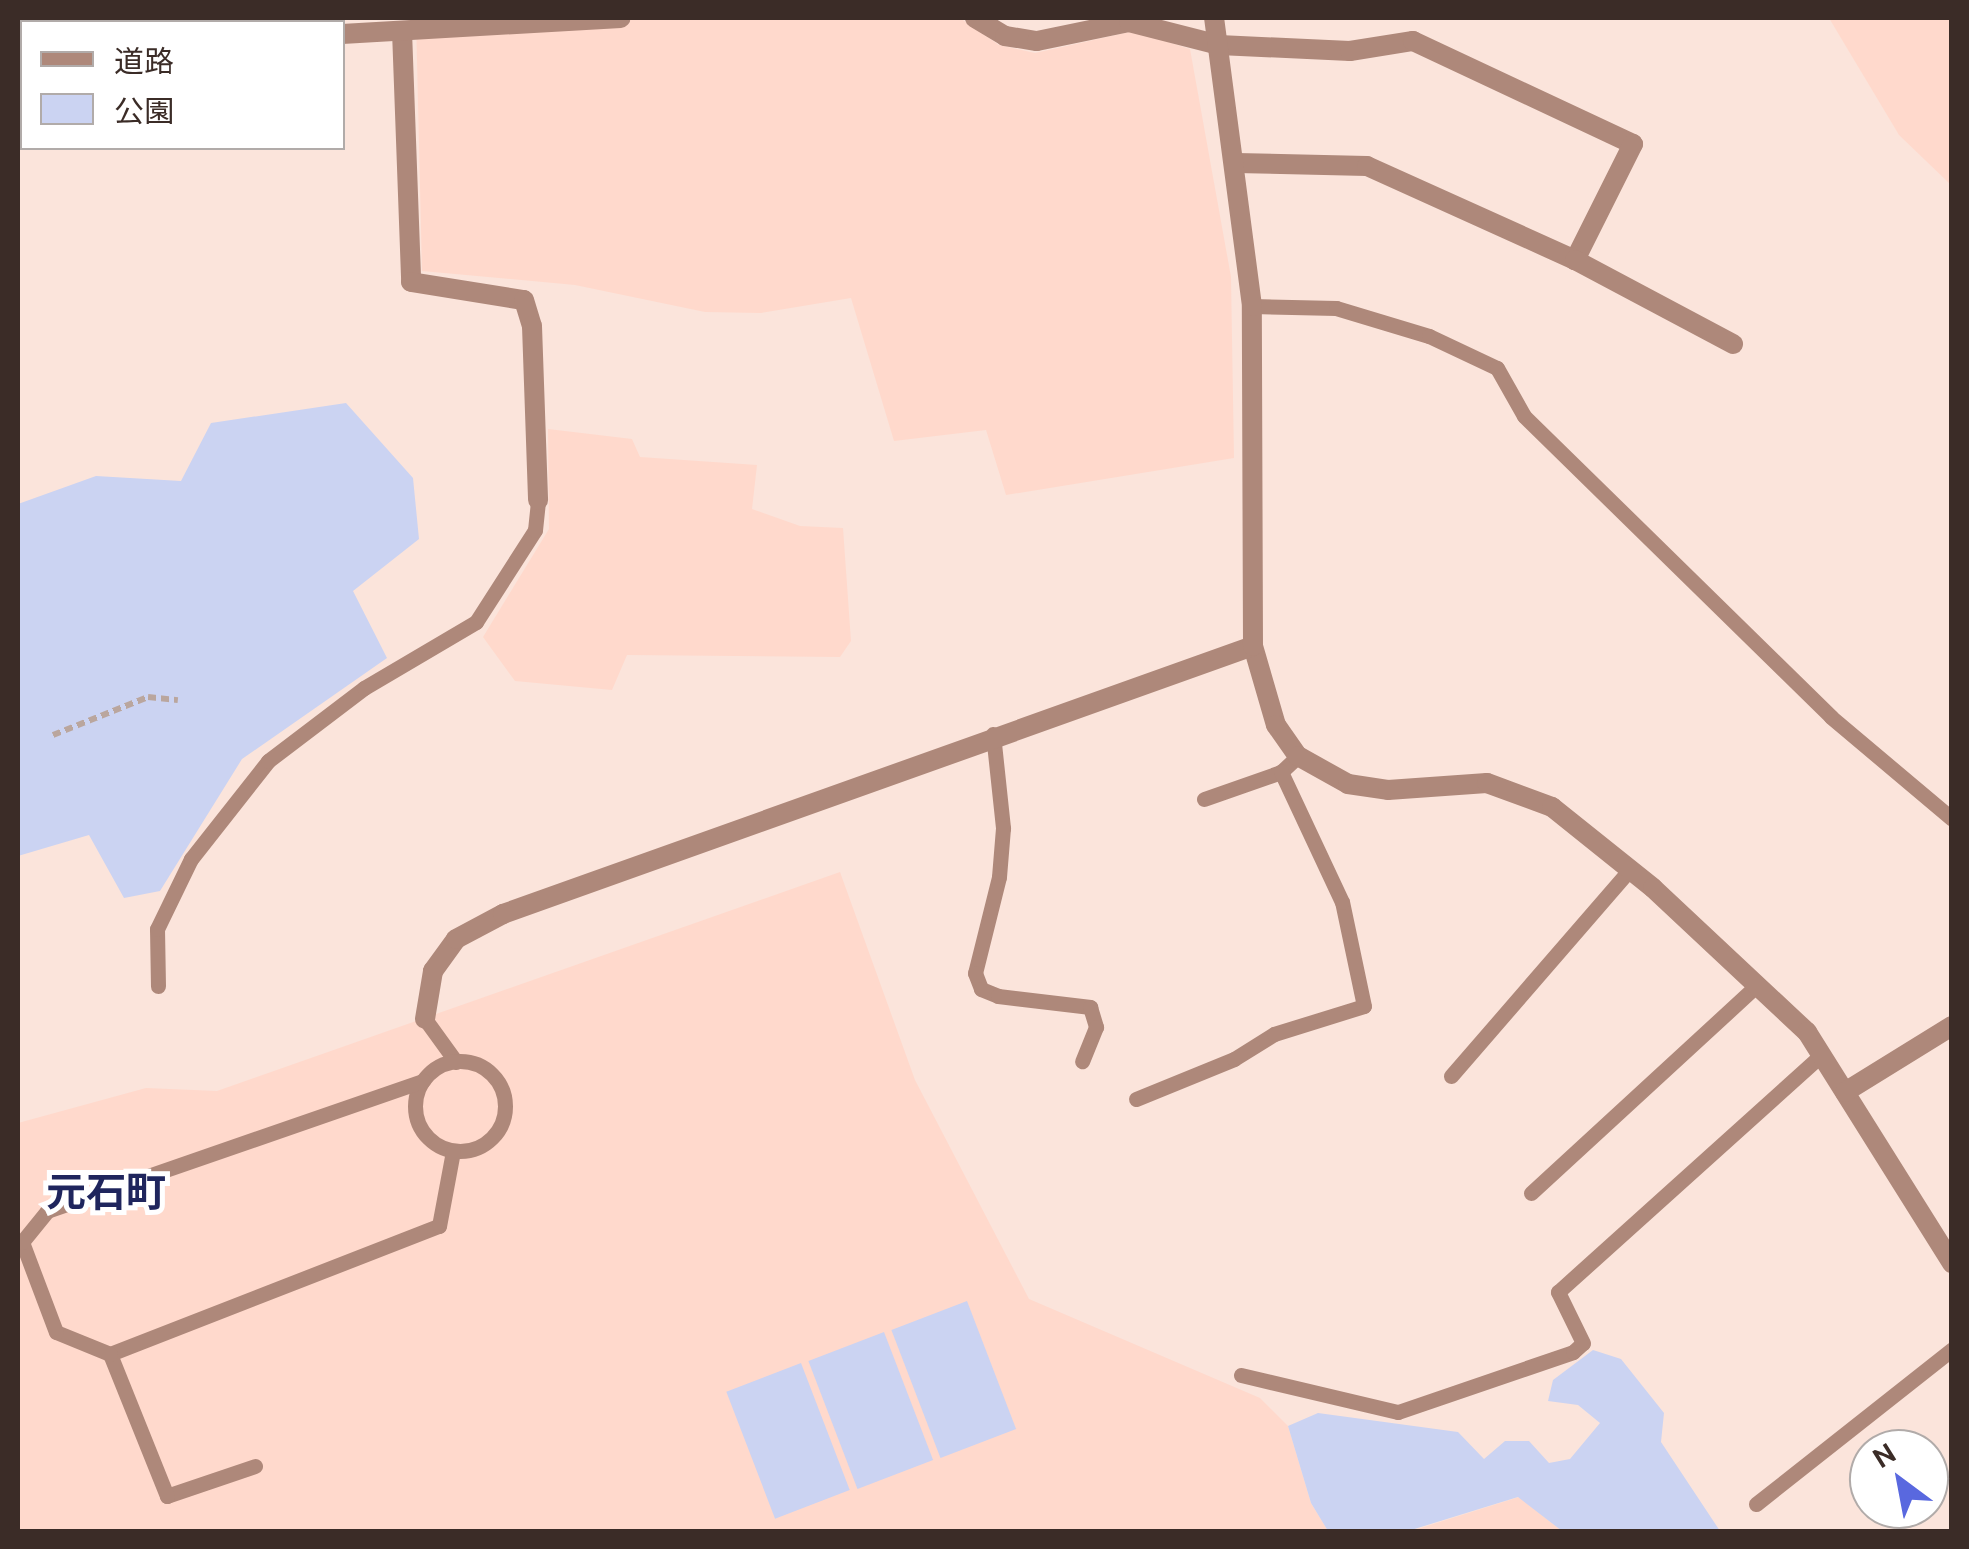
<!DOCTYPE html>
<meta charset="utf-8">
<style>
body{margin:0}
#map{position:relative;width:1969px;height:1549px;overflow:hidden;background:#fbe4db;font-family:Ubuntu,"Noto Sans JP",sans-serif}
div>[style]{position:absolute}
.built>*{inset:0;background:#ffd9cc}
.green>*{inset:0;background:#cbd3f2;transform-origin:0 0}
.path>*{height:6px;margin-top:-3px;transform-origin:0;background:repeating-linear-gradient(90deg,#baa69e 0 8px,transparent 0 13px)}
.lane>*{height:15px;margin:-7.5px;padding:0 7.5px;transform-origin:7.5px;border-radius:7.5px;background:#ae887a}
.lane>.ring{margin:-7.5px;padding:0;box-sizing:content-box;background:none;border:15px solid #ae887a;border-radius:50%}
.street>*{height:20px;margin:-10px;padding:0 10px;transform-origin:10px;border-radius:10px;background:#ae887a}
span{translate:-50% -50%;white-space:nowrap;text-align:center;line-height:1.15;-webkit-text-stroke:10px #fff;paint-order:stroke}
.quarter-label{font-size:40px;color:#1f255d;font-weight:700}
.frame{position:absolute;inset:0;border:20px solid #3b2c27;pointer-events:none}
.legend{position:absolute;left:20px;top:20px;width:325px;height:130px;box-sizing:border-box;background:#fff;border:2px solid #b1aba9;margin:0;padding:12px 18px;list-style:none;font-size:30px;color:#3b2c27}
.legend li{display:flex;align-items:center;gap:20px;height:50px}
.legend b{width:50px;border:2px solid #b1aba9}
.north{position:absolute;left:1849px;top:1429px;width:100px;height:100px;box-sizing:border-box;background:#fff;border:2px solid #b1aba9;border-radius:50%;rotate:328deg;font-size:28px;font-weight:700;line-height:40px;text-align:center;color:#3b2c27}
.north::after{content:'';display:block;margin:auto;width:35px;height:45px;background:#5968df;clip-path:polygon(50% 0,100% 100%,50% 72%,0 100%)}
</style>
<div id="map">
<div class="built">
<div style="clip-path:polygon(416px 18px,960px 18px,999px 45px,1035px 53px,1134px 31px,1190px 49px,1231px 277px,1234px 458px,1006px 495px,986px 430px,894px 441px,851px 298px,761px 313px,705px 312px,575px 285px,422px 271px)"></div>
<div style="clip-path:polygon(1829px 18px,1951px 18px,1951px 185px,1899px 135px)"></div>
<div style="clip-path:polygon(548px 429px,632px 439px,640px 457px,757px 465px,752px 509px,800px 526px,843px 528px,851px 641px,840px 657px,627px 655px,612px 690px,515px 681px,483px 637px,549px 529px)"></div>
<div style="clip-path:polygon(840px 872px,915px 1080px,1029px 1299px,1260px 1398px,1288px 1426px,1311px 1503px,1328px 1531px,18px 1532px,18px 1123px,146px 1088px,217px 1091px)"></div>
<div style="clip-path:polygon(1519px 1497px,1562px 1531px,1408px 1532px)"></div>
</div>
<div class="green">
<div style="clip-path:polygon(346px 403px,413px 478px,419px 539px,353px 591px,387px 658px,242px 759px,160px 891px,124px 898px,89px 835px,18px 856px,18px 504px,96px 476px,181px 481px,211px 423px)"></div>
<div style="left:967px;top:1301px;width:137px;height:81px;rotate:69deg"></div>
<div style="left:884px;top:1332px;width:137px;height:81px;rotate:69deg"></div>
<div style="clip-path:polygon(1593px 1350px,1621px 1359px,1664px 1413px,1661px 1442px,1720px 1531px,1562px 1531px,1518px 1497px,1408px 1531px,1328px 1531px,1311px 1503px,1288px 1426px,1318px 1413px,1458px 1432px,1484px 1459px,1505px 1441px,1529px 1441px,1549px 1463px,1570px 1459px,1600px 1423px,1578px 1405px,1548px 1401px,1553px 1380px)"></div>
<div style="left:801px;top:1363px;width:136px;height:80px;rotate:69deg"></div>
</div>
<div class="path">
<div style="left:53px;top:735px;width:102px;rotate:-21.8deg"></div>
<div style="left:148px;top:697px;width:30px;rotate:6deg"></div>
</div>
<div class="lane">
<div style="left:1252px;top:306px;width:84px;rotate:1.4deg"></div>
<div style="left:1336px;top:308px;width:97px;rotate:16.8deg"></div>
<div style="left:1429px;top:336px;width:75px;rotate:25.2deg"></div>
<div style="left:1497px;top:368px;width:55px;rotate:60.6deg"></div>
<div style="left:1524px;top:416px;width:430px;rotate:44.4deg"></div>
<div style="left:1831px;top:717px;width:158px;rotate:40.1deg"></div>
<div style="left:993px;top:734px;width:95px;rotate:83.9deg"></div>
<div style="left:1003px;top:828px;width:49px;rotate:94.7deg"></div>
<div style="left:999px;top:877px;width:99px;rotate:104deg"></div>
<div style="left:975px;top:973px;width:17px;rotate:69deg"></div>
<div style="left:981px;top:989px;width:18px;rotate:22deg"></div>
<div style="left:998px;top:996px;width:93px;rotate:6.8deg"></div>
<div style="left:1090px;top:1007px;width:21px;rotate:73deg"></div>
<div style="left:1096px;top:1027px;width:37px;rotate:112deg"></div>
<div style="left:1204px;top:799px;width:82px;rotate:-19.3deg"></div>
<div style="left:1281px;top:772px;width:23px;rotate:-43deg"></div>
<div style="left:158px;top:986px;width:57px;rotate:-91deg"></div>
<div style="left:157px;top:929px;width:78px;rotate:-64.1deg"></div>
<div style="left:191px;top:859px;width:125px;rotate:-51.8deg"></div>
<div style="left:268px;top:761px;width:121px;rotate:-37.2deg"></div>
<div style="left:364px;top:688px;width:130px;rotate:-30.5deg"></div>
<div style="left:476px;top:622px;width:109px;rotate:-57.3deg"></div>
<div style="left:535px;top:530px;width:30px;rotate:-84deg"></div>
<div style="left:425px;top:1019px;width:53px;rotate:54.2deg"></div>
<div class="ring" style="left:415px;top:1061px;width:75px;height:75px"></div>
<div style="left:1451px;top:1076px;width:274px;rotate:-49.1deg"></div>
<div style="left:1136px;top:1099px;width:106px;rotate:-22.2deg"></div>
<div style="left:1234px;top:1059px;width:47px;rotate:-32deg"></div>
<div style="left:1274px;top:1034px;width:94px;rotate:-17.3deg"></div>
<div style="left:1364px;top:1006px;width:106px;rotate:-101.9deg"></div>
<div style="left:1342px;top:902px;width:144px;rotate:-115.1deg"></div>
<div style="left:1531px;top:1193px;width:309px;rotate:-42.6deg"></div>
<div style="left:110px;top:1354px;width:353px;rotate:-21.3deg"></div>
<div style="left:439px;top:1226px;width:76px;rotate:-79.4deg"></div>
<div style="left:1241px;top:1375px;width:161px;rotate:13.3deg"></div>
<div style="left:1398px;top:1412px;width:185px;rotate:-18.9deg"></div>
<div style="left:1573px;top:1352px;width:13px;rotate:-42deg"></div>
<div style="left:1583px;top:1343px;width:57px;rotate:-116.1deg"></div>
<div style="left:1558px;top:1292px;width:354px;rotate:-42deg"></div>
<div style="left:255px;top:1466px;width:93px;rotate:161.2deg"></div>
<div style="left:167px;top:1496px;width:153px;rotate:-111.9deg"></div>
<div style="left:110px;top:1354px;width:58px;rotate:-157.8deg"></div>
<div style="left:56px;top:1332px;width:96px;rotate:-110.7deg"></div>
<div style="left:22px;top:1242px;width:40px;rotate:-51deg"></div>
<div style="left:47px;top:1211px;width:398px;rotate:-19.1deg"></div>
<div style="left:1756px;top:1504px;width:250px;rotate:-38.3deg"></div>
</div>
<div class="street">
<div style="left:195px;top:18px;width:4px;rotate:90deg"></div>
<div style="left:975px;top:18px;width:35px;rotate:31deg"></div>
<div style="left:1005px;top:36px;width:32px;rotate:9deg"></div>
<div style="left:1037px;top:41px;width:94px;rotate:-11.7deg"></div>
<div style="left:1129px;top:22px;width:93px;rotate:14.3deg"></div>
<div style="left:1219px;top:45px;width:131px;rotate:2.6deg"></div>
<div style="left:1350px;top:51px;width:64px;rotate:-9deg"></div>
<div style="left:1413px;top:41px;width:243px;rotate:25.1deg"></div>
<div style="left:1633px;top:144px;width:130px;rotate:116.6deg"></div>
<div style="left:402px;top:31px;width:251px;rotate:87.9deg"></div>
<div style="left:411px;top:282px;width:114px;rotate:9.1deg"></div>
<div style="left:524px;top:300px;width:27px;rotate:73deg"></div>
<div style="left:532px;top:326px;width:174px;rotate:88deg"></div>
<div style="left:342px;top:34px;width:279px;rotate:-3.3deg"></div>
<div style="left:18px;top:59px;width:4px;rotate:-14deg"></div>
<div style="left:1236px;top:163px;width:131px;rotate:1.3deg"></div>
<div style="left:1367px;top:166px;width:228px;rotate:24.3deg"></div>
<div style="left:1575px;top:260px;width:179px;rotate:28deg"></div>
<div style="left:1253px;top:646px;width:82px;rotate:73.8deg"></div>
<div style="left:1276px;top:725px;width:38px;rotate:55deg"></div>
<div style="left:1298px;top:756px;width:57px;rotate:29.2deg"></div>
<div style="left:1348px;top:784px;width:40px;rotate:8.5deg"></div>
<div style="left:1388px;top:790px;width:99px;rotate:-4deg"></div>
<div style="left:1487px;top:783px;width:69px;rotate:20.3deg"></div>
<div style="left:1552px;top:807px;width:129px;rotate:38.7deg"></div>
<div style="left:1653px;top:888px;width:211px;rotate:43.1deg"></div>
<div style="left:1807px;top:1032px;width:273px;rotate:57.9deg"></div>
<div style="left:425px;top:1019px;width:49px;rotate:-80.5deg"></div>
<div style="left:433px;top:971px;width:39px;rotate:-54deg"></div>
<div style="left:456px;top:939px;width:53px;rotate:-28deg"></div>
<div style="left:503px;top:914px;width:796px;rotate:-19.66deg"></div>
<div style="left:1253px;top:646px;width:340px;rotate:-90.2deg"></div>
<div style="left:1252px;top:306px;width:290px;rotate:-97.5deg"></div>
<div style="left:1845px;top:1092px;width:126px;rotate:-31.7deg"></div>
</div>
<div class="quarter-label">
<span style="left:106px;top:1192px">元石町</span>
</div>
<div class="frame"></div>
<ul class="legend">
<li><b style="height:12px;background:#ae887a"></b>道路</li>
<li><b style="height:28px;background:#cbd3f2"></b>公園</li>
</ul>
<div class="north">N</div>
</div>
